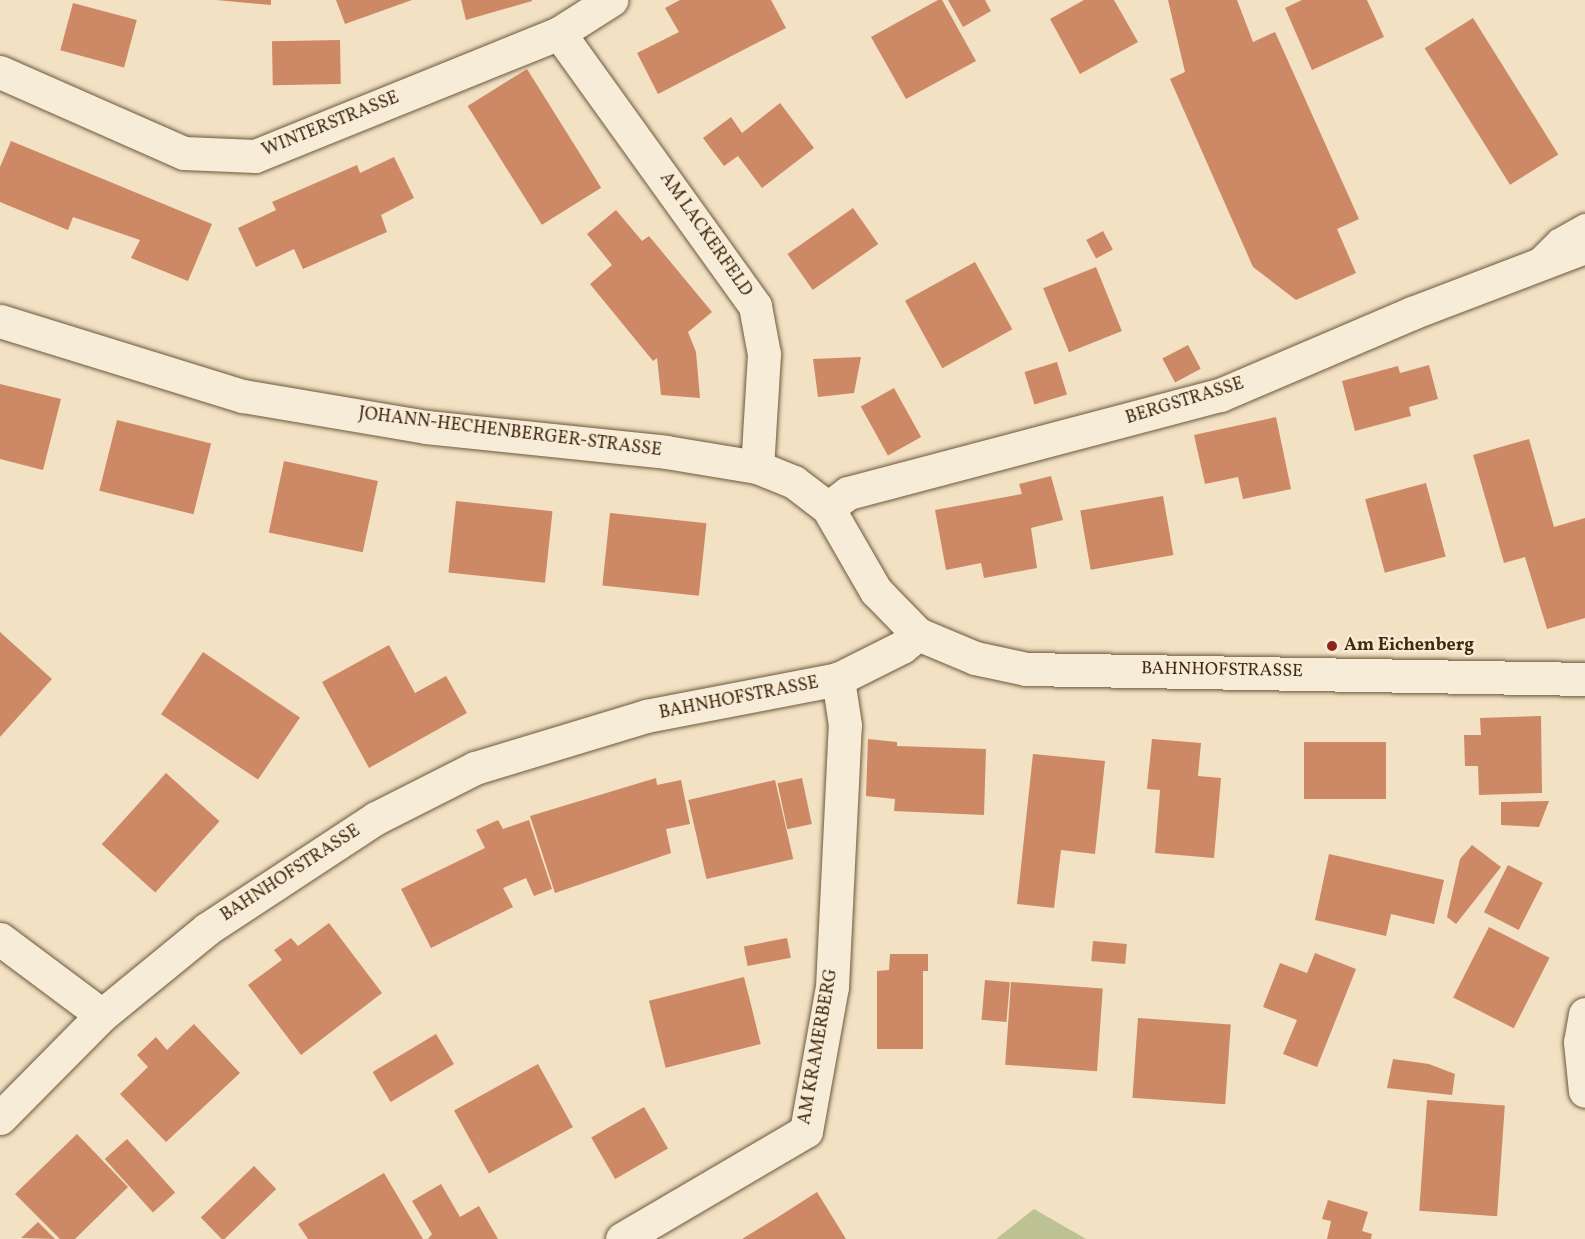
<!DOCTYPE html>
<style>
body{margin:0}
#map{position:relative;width:1585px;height:1239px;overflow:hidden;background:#f2e1c3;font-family:Vollkorn,serif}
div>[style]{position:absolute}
.green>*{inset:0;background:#bcc293}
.building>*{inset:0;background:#cd8866;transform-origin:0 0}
.roads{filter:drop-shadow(0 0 2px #6e583b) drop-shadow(0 0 2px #6e583b)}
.lane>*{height:22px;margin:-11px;padding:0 11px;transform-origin:11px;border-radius:11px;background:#f7ecd8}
.street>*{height:33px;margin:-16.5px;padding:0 16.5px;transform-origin:16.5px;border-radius:16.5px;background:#f7ecd8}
.dots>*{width:16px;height:16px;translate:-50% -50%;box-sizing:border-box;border:3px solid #f7ecd8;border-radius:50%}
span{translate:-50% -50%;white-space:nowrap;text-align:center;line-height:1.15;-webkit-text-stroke:4.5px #f7ecd8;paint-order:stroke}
.street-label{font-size:18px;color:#422a0e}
.poi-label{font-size:18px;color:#422a0e;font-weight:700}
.left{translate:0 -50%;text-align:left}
</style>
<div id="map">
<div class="green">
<div style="clip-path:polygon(1034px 1209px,1086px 1239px,996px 1239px)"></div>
</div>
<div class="building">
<div style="clip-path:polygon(216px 0,271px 0,271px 5px)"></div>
<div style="clip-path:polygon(336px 0,412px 0,345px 24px)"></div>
<div style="clip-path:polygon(461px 0,532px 0,532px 1px,466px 20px)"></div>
<div style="clip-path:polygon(680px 0,771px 0,786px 28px,658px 94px,637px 53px,679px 32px,665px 8px)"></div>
<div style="clip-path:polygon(938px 0,942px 0,976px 61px,906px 99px,871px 37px)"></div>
<div style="clip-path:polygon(948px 0,985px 0,991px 11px,963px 27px)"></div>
<div style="clip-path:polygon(1084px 0,1114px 0,1138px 42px,1080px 74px,1050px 19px)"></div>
<div style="clip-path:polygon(1168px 0,1237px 0,1253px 42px,1275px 32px,1359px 219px,1337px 229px,1356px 273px,1296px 300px,1253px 267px,1170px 79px,1185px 72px)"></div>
<div style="clip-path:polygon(1302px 0,1367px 0,1384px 37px,1312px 70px,1285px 8px)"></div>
<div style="left:73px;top:3px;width:66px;height:49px;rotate:15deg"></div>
<div style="left:1473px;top:18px;width:161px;height:57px;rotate:58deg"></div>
<div style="left:340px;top:40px;width:44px;height:68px;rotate:89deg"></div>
<div style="left:527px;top:69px;width:140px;height:70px;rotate:58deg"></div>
<div style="clip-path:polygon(780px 103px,814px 148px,762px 188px,738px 156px,724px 166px,703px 138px,731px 117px,742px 133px)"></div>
<div style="clip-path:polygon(11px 141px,212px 224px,188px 281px,131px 258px,140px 240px,73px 217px,68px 230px,0 202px,0 167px)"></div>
<div style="clip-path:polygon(394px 157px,414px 198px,381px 215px,387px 232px,303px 269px,294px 249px,256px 267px,238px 228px,276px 210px,272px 202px,357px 165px,360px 173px)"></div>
<div style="left:853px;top:208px;width:44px;height:80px;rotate:55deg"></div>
<div style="clip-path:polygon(616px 210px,642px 241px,649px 236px,712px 312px,688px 332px,696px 352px,700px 398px,661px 395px,657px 358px,653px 361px,590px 284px,612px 265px,587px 234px)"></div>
<div style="left:1103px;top:231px;width:21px;height:19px;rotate:62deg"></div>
<div style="left:975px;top:262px;width:77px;height:80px;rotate:61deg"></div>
<div style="left:1096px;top:267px;width:69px;height:57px;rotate:68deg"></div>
<div style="left:1188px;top:345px;width:27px;height:29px;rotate:62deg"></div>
<div style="clip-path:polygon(861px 357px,854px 393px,818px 397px,813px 359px)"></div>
<div style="left:1057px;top:362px;width:34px;height:34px;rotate:73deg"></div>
<div style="clip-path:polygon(1429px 365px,1438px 399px,1409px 407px,1411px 416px,1355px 431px,1342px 381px,1398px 366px,1400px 373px)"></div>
<div style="clip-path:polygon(0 384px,61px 399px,43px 470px,0 459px)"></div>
<div style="left:894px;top:388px;width:56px;height:38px;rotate:61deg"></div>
<div style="clip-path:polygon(1276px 417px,1291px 489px,1243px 499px,1238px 477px,1205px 484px,1194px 435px)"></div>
<div style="left:117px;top:420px;width:97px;height:73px;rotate:14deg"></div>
<div style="clip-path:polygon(1529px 439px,1554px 527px,1585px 518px,1585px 618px,1547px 629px,1525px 557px,1504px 563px,1473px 455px)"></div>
<div style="left:284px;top:461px;width:96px;height:73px;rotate:12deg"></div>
<div style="clip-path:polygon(1051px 476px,1063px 520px,1031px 528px,1037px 568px,984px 578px,981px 563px,946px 570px,935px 510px,1022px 494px,1019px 484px)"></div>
<div style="left:1426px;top:483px;width:76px;height:63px;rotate:75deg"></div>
<div style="left:1163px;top:496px;width:60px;height:84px;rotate:80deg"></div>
<div style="left:456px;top:501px;width:97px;height:72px;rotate:6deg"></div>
<div style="left:610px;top:513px;width:97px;height:73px;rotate:6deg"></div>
<div style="clip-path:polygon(0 632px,52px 679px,0 737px)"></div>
<div style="clip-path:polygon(389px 645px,415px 693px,446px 676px,467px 713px,369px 768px,322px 682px)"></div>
<div style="left:203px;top:652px;width:117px;height:75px;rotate:34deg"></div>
<div style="clip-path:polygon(1541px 716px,1542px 793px,1479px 795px,1478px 766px,1465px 766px,1464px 735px,1481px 735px,1480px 718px)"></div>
<div style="clip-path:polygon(868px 739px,897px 742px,897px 746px,986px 749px,984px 815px,894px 811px,895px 799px,866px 796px)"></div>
<div style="clip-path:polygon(1152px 739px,1201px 743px,1198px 776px,1221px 778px,1214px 858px,1155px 853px,1160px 790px,1147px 789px)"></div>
<div style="left:1304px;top:742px;width:82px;height:57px"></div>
<div style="clip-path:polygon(1033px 754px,1105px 761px,1095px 854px,1061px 850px,1054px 908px,1017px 904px)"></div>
<div style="left:166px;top:773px;width:72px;height:96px;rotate:42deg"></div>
<div style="clip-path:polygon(656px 778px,657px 785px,681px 780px,690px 824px,666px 829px,671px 853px,555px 893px,530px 816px)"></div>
<div style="left:802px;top:778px;width:47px;height:25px;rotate:78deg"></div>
<div style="left:775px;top:780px;width:81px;height:89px;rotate:77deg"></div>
<div style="clip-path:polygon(1549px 801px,1539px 827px,1501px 825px,1501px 802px)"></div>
<div style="clip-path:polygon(498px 820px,503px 829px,529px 820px,552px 889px,534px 896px,526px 878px,503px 888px,513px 907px,431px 948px,401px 889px,485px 848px,476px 830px)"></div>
<div style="clip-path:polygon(1472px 845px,1501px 867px,1456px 924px,1447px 917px,1460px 859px)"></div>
<div style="clip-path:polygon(1329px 854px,1444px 880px,1434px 924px,1391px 914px,1386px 936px,1315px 920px)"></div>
<div style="left:1508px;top:865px;width:39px;height:53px;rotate:27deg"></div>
<div style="clip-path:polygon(329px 923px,382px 993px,301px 1055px,248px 985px,282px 960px,274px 950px,291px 938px,298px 946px)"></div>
<div style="left:1489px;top:927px;width:68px;height:79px;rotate:27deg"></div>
<div style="left:787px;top:938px;width:20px;height:44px;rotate:79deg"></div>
<div style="left:1093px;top:941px;width:34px;height:20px;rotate:5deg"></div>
<div style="clip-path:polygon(1315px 953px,1356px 969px,1317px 1067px,1283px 1054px,1297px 1020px,1263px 1007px,1280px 963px,1307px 973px)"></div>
<div style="clip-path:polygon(890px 954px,928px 954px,928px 971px,923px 971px,923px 1049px,877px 1049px,877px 971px,889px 970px)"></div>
<div style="left:744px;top:977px;width:69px;height:98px;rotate:76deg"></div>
<div style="left:985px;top:980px;width:25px;height:40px;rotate:5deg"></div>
<div style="left:1011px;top:982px;width:92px;height:83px;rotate:4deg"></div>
<div style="left:1138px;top:1018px;width:93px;height:80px;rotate:4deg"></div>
<div style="clip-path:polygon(194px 1024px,240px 1073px,166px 1142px,120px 1094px,148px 1067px,137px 1055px,156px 1037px,167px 1050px)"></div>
<div style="left:436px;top:1034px;width:35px;height:74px;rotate:59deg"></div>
<div style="clip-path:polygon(1393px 1059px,1429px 1064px,1455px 1074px,1452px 1095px,1387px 1088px)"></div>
<div style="left:538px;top:1064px;width:72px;height:96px;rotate:61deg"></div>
<div style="left:1427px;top:1100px;width:78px;height:111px;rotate:4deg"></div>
<div style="left:644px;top:1107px;width:48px;height:61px;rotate:60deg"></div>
<div style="clip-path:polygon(77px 1134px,128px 1187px,75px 1239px,60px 1239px,15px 1194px)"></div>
<div style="left:127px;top:1139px;width:72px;height:30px;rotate:48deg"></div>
<div style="left:254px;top:1166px;width:32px;height:74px;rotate:46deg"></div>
<div style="clip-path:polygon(384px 1173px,423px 1239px,308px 1239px,298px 1224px)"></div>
<div style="clip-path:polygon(441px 1184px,460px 1217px,479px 1206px,498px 1239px,428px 1239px,432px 1234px,412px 1201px)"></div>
<div style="clip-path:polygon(817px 1192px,846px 1239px,742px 1239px,778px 1217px)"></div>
<div style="clip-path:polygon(1328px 1200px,1368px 1212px,1362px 1231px,1372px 1234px,1371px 1239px,1327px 1239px,1331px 1221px,1322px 1219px)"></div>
<div style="clip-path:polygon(38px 1222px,55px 1239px,21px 1238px)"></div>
</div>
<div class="roads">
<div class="lane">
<div style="left:1538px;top:260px;width:28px;rotate:-45deg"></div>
<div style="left:1558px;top:240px;width:31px;rotate:-29deg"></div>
</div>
<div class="street">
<div style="left:559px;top:33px;width:336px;rotate:54.3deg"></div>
<div style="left:755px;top:306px;width:49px;rotate:79.4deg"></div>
<div style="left:764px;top:354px;width:113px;rotate:93.5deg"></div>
<div style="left:0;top:72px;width:201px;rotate:23.8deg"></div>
<div style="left:184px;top:153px;width:71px;rotate:2.4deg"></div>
<div style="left:255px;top:156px;width:328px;rotate:-22deg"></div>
<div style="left:559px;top:33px;width:62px;rotate:-32.4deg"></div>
<div style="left:0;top:321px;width:254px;rotate:17.2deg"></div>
<div style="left:243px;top:396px;width:186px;rotate:9.6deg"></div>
<div style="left:426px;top:427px;width:241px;rotate:5.9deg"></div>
<div style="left:666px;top:452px;width:92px;rotate:9.4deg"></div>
<div style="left:757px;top:467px;width:40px;rotate:22deg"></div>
<div style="left:794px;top:482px;width:43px;rotate:37.4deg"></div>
<div style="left:828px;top:508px;width:96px;rotate:60deg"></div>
<div style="left:876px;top:591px;width:60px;rotate:45.7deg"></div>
<div style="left:918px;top:634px;width:62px;rotate:22.8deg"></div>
<div style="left:975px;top:658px;width:52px;rotate:12.2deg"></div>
<div style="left:1026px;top:669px;width:559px;rotate:1.02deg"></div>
<div style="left:828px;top:508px;width:25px;rotate:-37deg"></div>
<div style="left:848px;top:493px;width:385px;rotate:-14.8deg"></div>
<div style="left:1220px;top:395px;width:209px;rotate:-23.1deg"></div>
<div style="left:1412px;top:313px;width:185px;rotate:-20.9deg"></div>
<div style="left:0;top:939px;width:127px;rotate:36.7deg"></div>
<div style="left:1585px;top:1014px;width:28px;rotate:100deg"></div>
<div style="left:1580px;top:1042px;width:49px;rotate:84.2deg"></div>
<div style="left:0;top:1118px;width:145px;rotate:-45.3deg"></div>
<div style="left:102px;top:1015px;width:136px;rotate:-39.3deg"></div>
<div style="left:207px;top:929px;width:202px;rotate:-33.3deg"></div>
<div style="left:376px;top:818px;width:111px;rotate:-26.8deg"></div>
<div style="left:475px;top:768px;width:179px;rotate:-16.9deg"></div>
<div style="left:646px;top:716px;width:196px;rotate:-10.9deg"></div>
<div style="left:838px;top:679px;width:72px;rotate:-26.6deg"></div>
<div style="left:902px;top:647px;width:21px;rotate:-39deg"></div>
<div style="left:622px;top:1239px;width:213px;rotate:-30.4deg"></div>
<div style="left:806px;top:1131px;width:146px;rotate:-79.8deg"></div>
<div style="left:832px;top:987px;width:262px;rotate:-87.2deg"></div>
<div style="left:845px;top:725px;width:47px;rotate:-98.7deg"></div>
</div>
</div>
<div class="dots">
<div style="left:1332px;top:646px;background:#8f2418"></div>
</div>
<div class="street-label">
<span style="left:331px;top:125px;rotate:-22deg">WINTERSTRASSE</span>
<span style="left:705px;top:235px;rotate:55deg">AM LACKERFELD</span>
<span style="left:1185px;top:402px;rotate:-17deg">BERGSTRASSE</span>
<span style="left:510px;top:433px;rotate:7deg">JOHANN-HECHENBERGER-STRASSE</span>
<span style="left:1222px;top:671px;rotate:1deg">BAHNHOFSTRASSE</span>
<span style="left:739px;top:699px;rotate:-11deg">BAHNHOFSTRASSE</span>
<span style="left:291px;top:874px;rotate:-33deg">BAHNHOFSTRASSE</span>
<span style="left:819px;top:1047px;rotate:-80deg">AM KRAMERBERG</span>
</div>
<div class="poi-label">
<span class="left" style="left:1344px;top:646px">Am Eichenberg</span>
</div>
</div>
